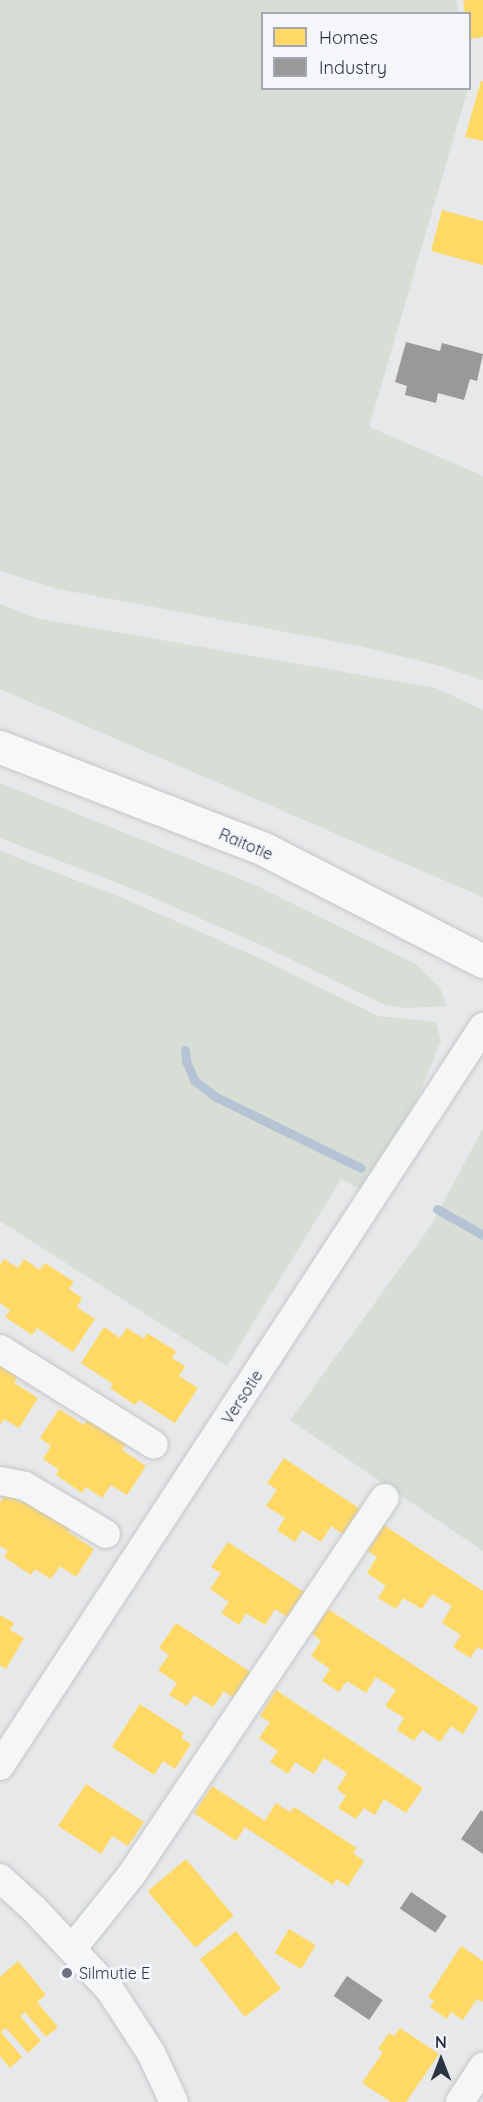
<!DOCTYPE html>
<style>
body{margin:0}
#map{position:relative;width:483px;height:2102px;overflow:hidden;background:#e6e8ea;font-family:Quicksand,sans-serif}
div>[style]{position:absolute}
.green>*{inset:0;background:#d6ded6}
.homes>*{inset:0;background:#ffd966;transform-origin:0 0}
.industry>*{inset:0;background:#999;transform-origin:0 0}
.stream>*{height:9px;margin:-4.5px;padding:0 4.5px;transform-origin:4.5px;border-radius:4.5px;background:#b4c4d5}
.roads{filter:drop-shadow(0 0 2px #c4c6c8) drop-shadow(0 0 2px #c4c6c8)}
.minor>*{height:28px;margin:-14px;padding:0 14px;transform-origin:14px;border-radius:14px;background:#f5f6f7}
.major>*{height:33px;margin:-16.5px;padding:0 16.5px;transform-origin:16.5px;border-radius:16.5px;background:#f8f8f8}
.dots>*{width:16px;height:16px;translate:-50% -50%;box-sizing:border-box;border:3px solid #f4f6f9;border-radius:50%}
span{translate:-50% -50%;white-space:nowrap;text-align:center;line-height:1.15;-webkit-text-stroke:6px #f4f6f9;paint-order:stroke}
.street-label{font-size:16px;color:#2b3445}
.poi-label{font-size:16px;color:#2b3445}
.left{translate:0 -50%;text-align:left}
.legend{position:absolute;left:261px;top:12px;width:210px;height:78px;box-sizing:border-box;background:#f4f6f9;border:2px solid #a4a8b1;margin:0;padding:8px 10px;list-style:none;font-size:18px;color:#2b3445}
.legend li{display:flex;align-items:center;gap:12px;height:30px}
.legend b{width:30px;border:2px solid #a4a8b1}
.north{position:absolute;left:411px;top:2030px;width:60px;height:60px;-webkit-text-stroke:4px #f4f6f9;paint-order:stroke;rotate:0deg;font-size:16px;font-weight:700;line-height:24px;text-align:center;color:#2b3445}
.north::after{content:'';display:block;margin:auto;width:21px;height:27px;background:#2b3445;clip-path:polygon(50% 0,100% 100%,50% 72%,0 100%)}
</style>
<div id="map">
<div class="green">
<div style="clip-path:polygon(0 0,456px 0,459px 13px,262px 14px,262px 88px,468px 89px,369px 427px,483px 476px,483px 680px,437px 665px,360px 646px,58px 589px,0 571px)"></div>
<div style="clip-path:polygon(0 604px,36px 618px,436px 688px,483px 710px,483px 897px,0 689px)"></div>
<div style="clip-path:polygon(0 783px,253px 884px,415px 964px,440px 988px,447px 1006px,405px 1008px,383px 1004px,259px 944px,128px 887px,0 838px)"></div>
<div style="clip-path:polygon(0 851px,125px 899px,257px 957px,378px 1016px,436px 1022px,441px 1041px,416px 1101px,360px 1189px,341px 1179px,227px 1366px,0 1221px)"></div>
<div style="clip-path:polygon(483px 1128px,483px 1551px,290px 1420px,432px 1224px)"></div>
</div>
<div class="homes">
<div style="clip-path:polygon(467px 0,483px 0,483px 37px,470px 39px,470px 14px,465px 14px,463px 1px)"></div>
<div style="clip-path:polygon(481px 81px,483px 81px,483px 141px,465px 137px)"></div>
<div style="clip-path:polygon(442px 210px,483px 221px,483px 265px,431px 251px)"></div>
<div style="clip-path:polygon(4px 1259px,18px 1268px,24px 1259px,40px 1270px,45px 1263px,74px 1282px,69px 1289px,82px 1298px,77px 1307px,95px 1319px,73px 1352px,37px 1328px,32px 1335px,5px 1317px,10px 1310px,0 1303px,0 1265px)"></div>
<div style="clip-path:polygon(104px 1327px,120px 1338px,127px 1328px,144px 1339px,147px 1333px,176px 1351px,172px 1358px,185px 1366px,179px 1376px,198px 1388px,175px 1423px,139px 1400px,135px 1405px,110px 1388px,113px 1384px,81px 1363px)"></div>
<div style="clip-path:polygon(0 1359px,20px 1372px,14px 1383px,38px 1398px,19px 1428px,4px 1419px,0 1425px)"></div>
<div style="clip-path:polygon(59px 1409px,84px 1425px,91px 1415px,128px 1440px,122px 1450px,146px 1466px,127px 1495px,111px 1485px,102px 1498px,86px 1487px,82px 1493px,56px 1475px,59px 1470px,43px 1459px,51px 1446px,40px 1438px)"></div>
<div style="clip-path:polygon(284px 1458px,360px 1509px,343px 1534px,331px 1526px,321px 1542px,302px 1530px,295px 1542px,277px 1530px,285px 1518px,266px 1506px,277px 1490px,267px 1483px)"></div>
<div style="clip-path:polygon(6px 1493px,22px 1503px,27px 1496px,73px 1525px,68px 1532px,94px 1549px,76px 1577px,60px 1566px,51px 1579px,35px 1569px,31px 1575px,4px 1557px,8px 1551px,0 1546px,0 1503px)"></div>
<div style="clip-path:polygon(384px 1525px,483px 1591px,483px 1650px,478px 1647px,470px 1658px,453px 1647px,461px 1635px,442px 1623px,452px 1606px,432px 1594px,422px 1609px,403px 1598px,396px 1609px,378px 1598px,386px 1586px,367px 1573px,377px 1557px,368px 1551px)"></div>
<div style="clip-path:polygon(228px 1542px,304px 1592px,287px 1617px,275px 1609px,265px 1625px,246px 1613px,239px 1625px,221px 1613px,229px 1602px,210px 1589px,221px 1573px,211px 1567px)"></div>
<div style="clip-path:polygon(328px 1609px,479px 1708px,463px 1734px,451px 1726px,440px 1742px,422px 1730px,414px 1741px,397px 1730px,404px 1718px,385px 1706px,396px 1690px,376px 1677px,366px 1693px,347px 1681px,339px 1692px,322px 1681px,330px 1669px,311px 1656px,321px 1641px,312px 1634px)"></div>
<div style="clip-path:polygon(0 1615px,14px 1623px,10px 1630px,24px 1638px,6px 1669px,0 1665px)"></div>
<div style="clip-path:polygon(176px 1623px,252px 1673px,235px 1699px,224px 1691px,213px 1707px,194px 1695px,187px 1706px,169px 1695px,177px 1683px,158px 1670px,169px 1655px,159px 1648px)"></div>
<div style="clip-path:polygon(276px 1690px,423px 1788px,406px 1813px,384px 1799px,375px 1815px,364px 1808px,356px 1819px,338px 1808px,346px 1796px,337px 1789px,347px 1773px,324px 1758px,314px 1774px,295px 1762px,288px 1774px,270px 1762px,278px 1751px,259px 1738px,270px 1722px,260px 1716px)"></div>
<div style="clip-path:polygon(140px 1704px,184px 1733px,181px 1738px,191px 1744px,175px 1769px,163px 1761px,154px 1775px,112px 1747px)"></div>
<div style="clip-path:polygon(86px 1784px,144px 1822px,128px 1846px,112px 1836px,101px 1854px,58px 1826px)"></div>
<div style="clip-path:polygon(212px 1786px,265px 1821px,276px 1803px,290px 1812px,294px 1807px,357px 1848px,353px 1853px,364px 1861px,348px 1886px,336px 1879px,333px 1885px,245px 1827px,236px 1841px,194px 1813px)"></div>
<div style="left:186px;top:1859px;width:74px;height:50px;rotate:50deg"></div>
<div style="left:289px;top:1929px;width:31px;height:28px;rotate:31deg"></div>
<div style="left:236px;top:1931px;width:73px;height:46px;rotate:52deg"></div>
<div style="clip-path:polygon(461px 1946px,483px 1961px,483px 2000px,481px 2002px,477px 1999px,463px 2020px,451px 2012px,447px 2019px,430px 2007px,434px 2001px,428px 1997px)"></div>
<div style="clip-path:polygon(18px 1961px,46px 1995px,37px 2002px,58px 2027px,46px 2037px,25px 2012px,20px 2016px,41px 2041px,28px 2053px,6px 2028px,1px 2032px,22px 2057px,10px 2068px,0 2056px,0 1977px)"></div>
<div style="clip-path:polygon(400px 2028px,439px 2054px,406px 2102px,391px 2102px,362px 2083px,383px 2052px,378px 2049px,389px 2033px,394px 2036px)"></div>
</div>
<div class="industry">
<div style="clip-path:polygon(406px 342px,440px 351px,442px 343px,483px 354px,477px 381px,470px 379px,464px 400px,438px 393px,436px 403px,405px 395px,407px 386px,395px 382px)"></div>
<div style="clip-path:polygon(481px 1810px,483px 1812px,483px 1854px,461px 1839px)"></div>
<div style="left:411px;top:1892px;width:43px;height:20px;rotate:34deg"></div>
<div style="left:347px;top:1976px;width:43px;height:24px;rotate:34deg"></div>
</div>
<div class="stream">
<div style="left:185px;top:1050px;width:11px;rotate:85deg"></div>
<div style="left:186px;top:1061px;width:21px;rotate:67deg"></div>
<div style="left:194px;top:1080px;width:28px;rotate:38deg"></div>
<div style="left:216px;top:1097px;width:161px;rotate:26.1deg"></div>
<div style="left:437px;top:1209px;width:53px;rotate:29.5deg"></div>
</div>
<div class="roads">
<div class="minor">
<div style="left:0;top:1349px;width:181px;rotate:31.9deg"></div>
<div style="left:0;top:1481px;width:25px;rotate:11deg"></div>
<div style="left:25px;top:1486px;width:94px;rotate:30.7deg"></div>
<div style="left:0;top:1766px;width:883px;rotate:-56.83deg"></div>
<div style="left:0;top:1878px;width:46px;rotate:42.4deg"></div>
<div style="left:34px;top:1909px;width:111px;rotate:46.8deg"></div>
<div style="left:110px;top:1990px;width:75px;rotate:56.9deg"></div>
<div style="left:151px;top:2053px;width:54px;rotate:64.9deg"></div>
<div style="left:72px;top:1949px;width:96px;rotate:-51.3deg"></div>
<div style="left:132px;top:1874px;width:453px;rotate:-56.1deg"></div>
<div style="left:460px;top:2102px;width:42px;rotate:-56.7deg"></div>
</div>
<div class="major">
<div style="left:0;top:747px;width:283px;rotate:21.1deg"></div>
<div style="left:264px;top:849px;width:246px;rotate:27.1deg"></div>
</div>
</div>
<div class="dots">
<div style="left:67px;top:1973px;background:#6c737f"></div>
</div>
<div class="street-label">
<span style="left:246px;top:844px;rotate:23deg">Raitotie</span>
<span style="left:242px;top:1397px;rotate:-57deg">Versotie</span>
</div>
<div class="poi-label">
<span class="left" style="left:79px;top:1973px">Silmutie E</span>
</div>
<ul class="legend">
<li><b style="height:16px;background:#ffd966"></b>Homes</li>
<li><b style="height:16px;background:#999"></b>Industry</li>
</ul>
<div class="north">N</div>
</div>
